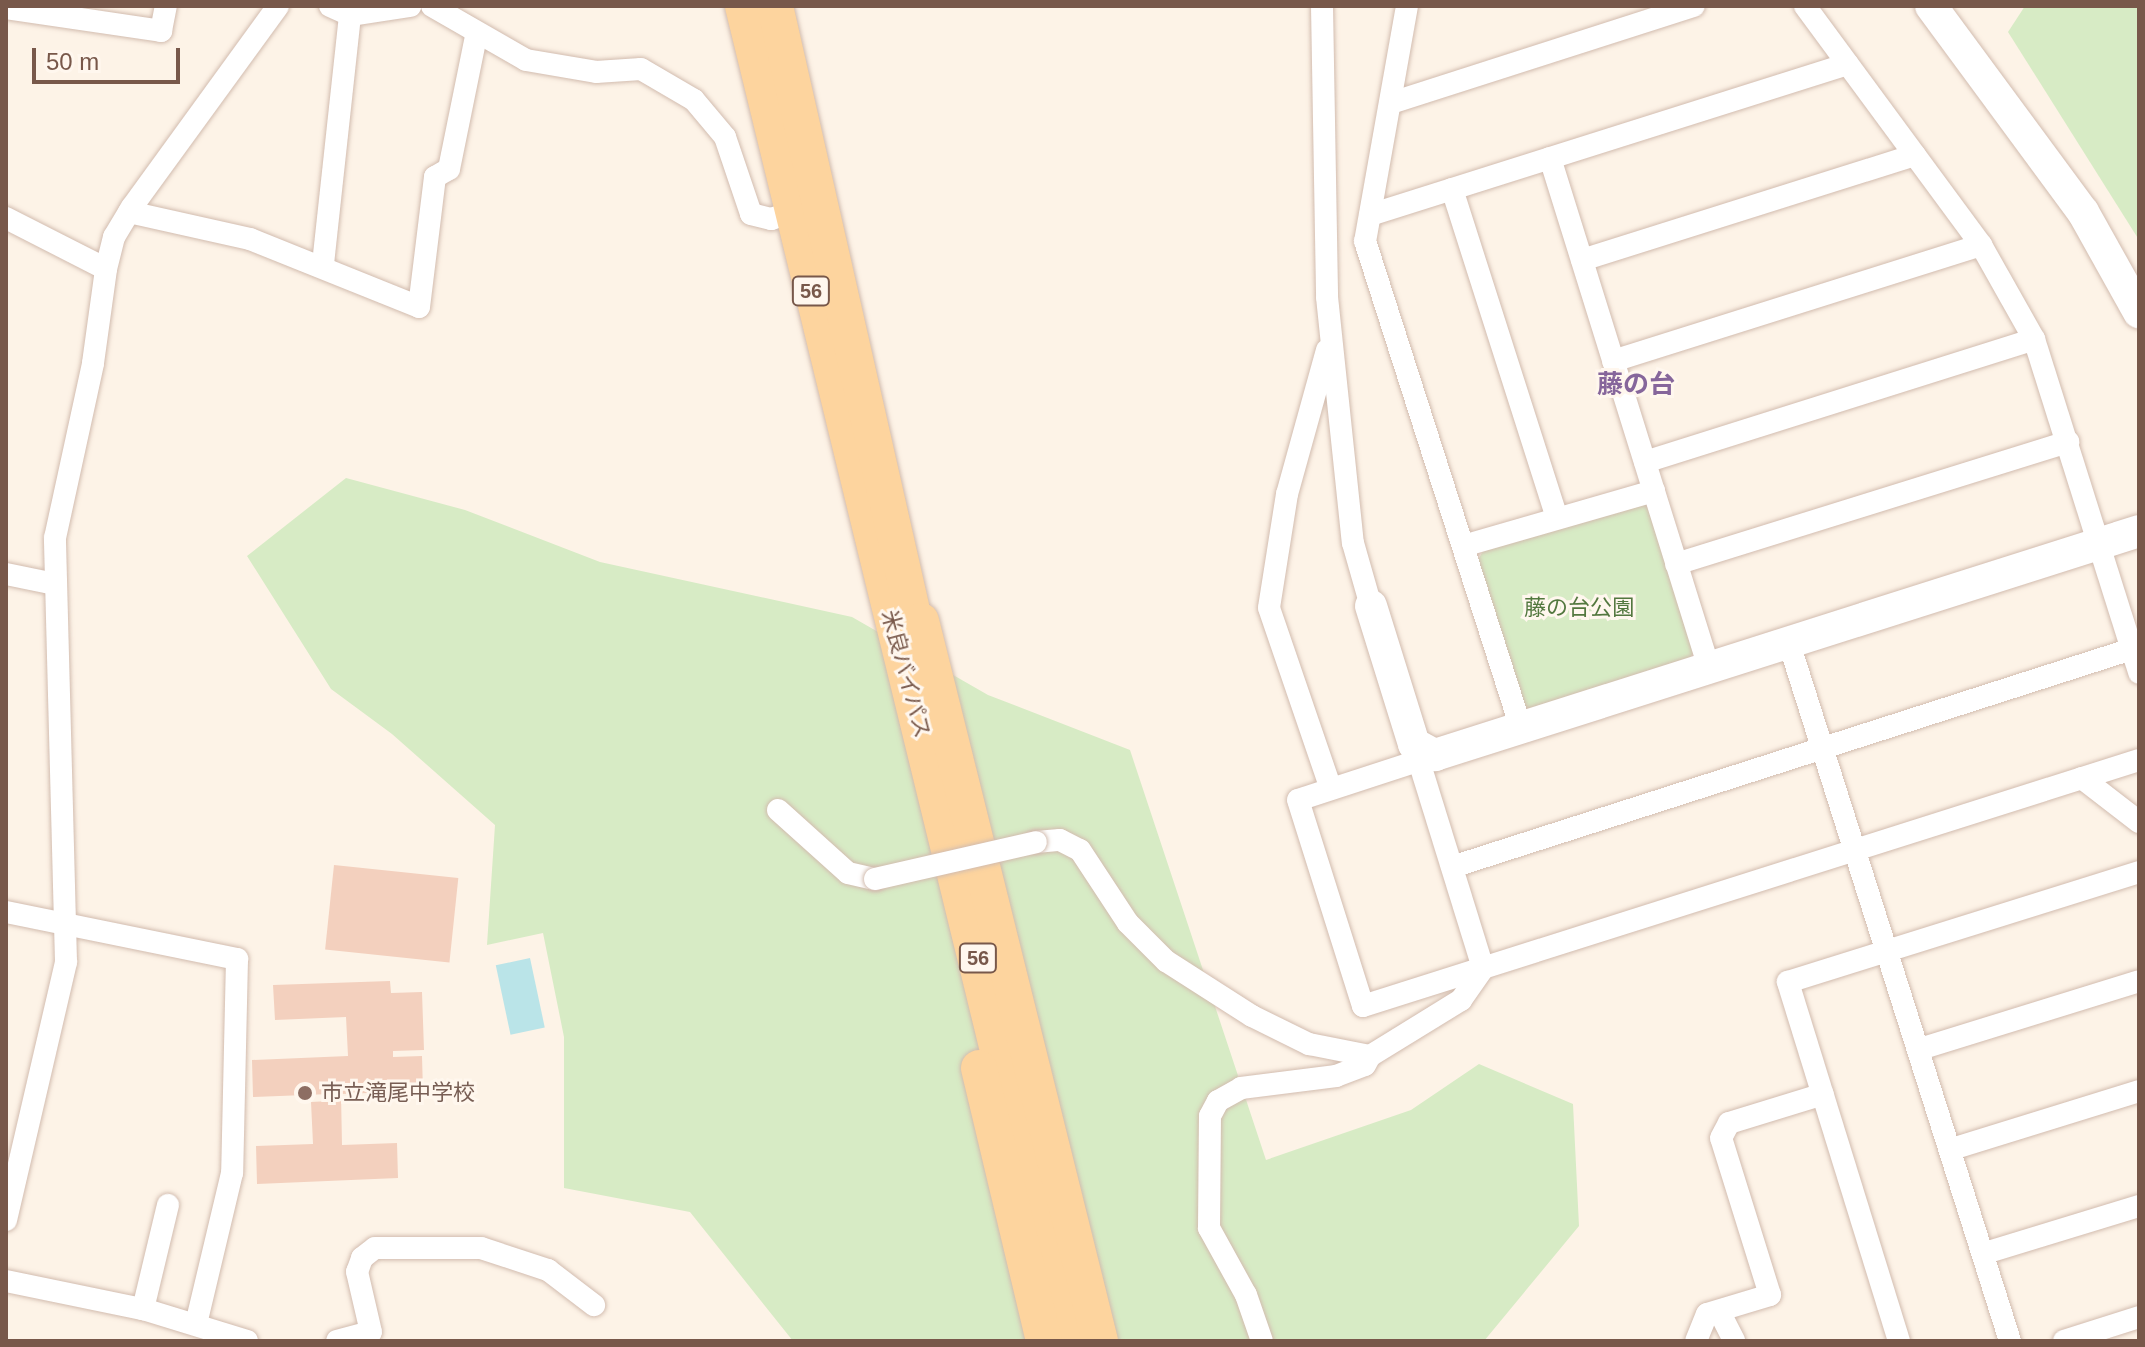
<!DOCTYPE html>
<meta charset="utf-8">
<style>
body{margin:0}
#map{position:relative;width:2145px;height:1347px;overflow:hidden;background:#fdf3e7;font-family:Helvetica,"Noto Sans JP",sans-serif}
div>[style]{position:absolute}
.green>*{inset:0;background:#d7ebc5}
.water>*{inset:0;background:#bae4e8;transform-origin:0 0}
.building>*{inset:0;background:#f3d0be;transform-origin:0 0}
.roads{filter:drop-shadow(0 0 2px #d2bcaf) drop-shadow(0 0 2px #d2bcaf)}
.street>*{height:22px;margin:-11px;padding:0 11px;transform-origin:11px;border-radius:11px;background:#fff}
.secondary>*{height:32px;margin:-16px;padding:0 16px;transform-origin:16px;border-radius:16px;background:#fff}
.primary>*{height:36px;margin:-18px;padding:0 18px;transform-origin:18px;border-radius:18px;background:#fdd49e}
.bridges{filter:drop-shadow(0 0 2px #d2bcaf) drop-shadow(0 0 2px #d2bcaf)}
.street-bridge>*{height:22px;margin:-11px;padding:0 11px;transform-origin:11px;border-radius:11px;background:#fff}
.dots>*{width:22px;height:22px;translate:-50% -50%;box-sizing:border-box;border:4px solid #fff7ee;border-radius:50%}
span{translate:-50% -50%;white-space:nowrap;text-align:center;line-height:1.15;-webkit-text-stroke:6px #fff7ee;paint-order:stroke}
.shield-label span{padding:2px 6px;background:#fff7ee;border:2px solid;border-radius:6px;-webkit-text-stroke-width:0}
.shield-label{font-size:20px;color:#78584a;font-weight:700}
.park-label{font-size:22px;color:#53783f}
.street-label{font-size:22px;color:#78584a}
.education-label{font-size:22px;color:#785e54}
.left{translate:0 -50%;text-align:left}
.quarter-label{font-size:26px;color:#86669b;font-weight:700}
.frame{position:absolute;inset:0;border:8px solid #78584a;pointer-events:none}
.scale{position:absolute;left:32px;top:48px;width:148px;height:36px;box-sizing:border-box;border:4px solid #78584a;border-top:0;padding-left:10px;font-size:24px;line-height:28px;white-space:nowrap;color:#78584a;-webkit-text-stroke:6px #fff7ee;paint-order:stroke}
</style>
<div id="map">
<div class="green">
<div style="clip-path:polygon(2025px 6px,2139px 6px,2139px 240px,2008px 32px)"></div>
<div style="clip-path:polygon(346px 478px,465px 510px,600px 562px,852px 617px,988px 695px,1130px 750px,1266px 1160px,1411px 1110px,1479px 1064px,1573px 1104px,1579px 1226px,1484px 1341px,793px 1341px,690px 1212px,564px 1188px,564px 1037px,543px 933px,487px 945px,495px 825px,392px 734px,331px 689px,247px 556px)"></div>
<div style="clip-path:polygon(1647px 499px,1694px 651px,1688px 662px,1532px 712px,1522px 706px,1477px 562px,1484px 549px)"></div>
</div>
<div class="water">
<div style="left:530px;top:958px;width:71px;height:35px;rotate:78deg"></div>
</div>
<div class="building">
<div style="left:334px;top:865px;width:125px;height:85px;rotate:6deg"></div>
<div style="clip-path:polygon(390px 981px,391px 993px,422px 992px,424px 1050px,393px 1051px,393px 1057px,422px 1056px,423px 1091px,341px 1094px,342px 1145px,397px 1143px,398px 1178px,257px 1184px,256px 1146px,313px 1144px,311px 1102px,330px 1101px,330px 1094px,253px 1097px,252px 1060px,348px 1056px,346px 1017px,275px 1020px,273px 985px)"></div>
</div>
<div class="roads">
<div class="street">
<div style="left:330px;top:6px;width:22px;rotate:24deg"></div>
<div style="left:350px;top:15px;width:61px;rotate:-8.5deg"></div>
<div style="left:432px;top:6px;width:108px;rotate:29.9deg"></div>
<div style="left:526px;top:60px;width:71px;rotate:9.7deg"></div>
<div style="left:596px;top:72px;width:45px;rotate:-3.8deg"></div>
<div style="left:641px;top:69px;width:61px;rotate:30.3deg"></div>
<div style="left:694px;top:100px;width:48px;rotate:50deg"></div>
<div style="left:725px;top:137px;width:81px;rotate:71.3deg"></div>
<div style="left:751px;top:214px;width:21px;rotate:14deg"></div>
<div style="left:771px;top:219px;width:33px;rotate:-18deg"></div>
<div style="left:1322px;top:6px;width:291px;rotate:89deg"></div>
<div style="left:1327px;top:297px;width:247px;rotate:84deg"></div>
<div style="left:1353px;top:543px;width:66px;rotate:74.1deg"></div>
<div style="left:1407px;top:6px;width:239px;rotate:100.1deg"></div>
<div style="left:1365px;top:241px;width:511px;rotate:72.24deg"></div>
<div style="left:1805px;top:6px;width:297px;rotate:53.6deg"></div>
<div style="left:1981px;top:245px;width:108px;rotate:60.6deg"></div>
<div style="left:2034px;top:339px;width:350px;rotate:72.5deg"></div>
<div style="left:6px;top:8px;width:157px;rotate:8.4deg"></div>
<div style="left:161px;top:31px;width:25px;rotate:-79deg"></div>
<div style="left:1391px;top:103px;width:318px;rotate:-17.8deg"></div>
<div style="left:1550px;top:158px;width:534px;rotate:72.68deg"></div>
<div style="left:1452px;top:189px;width:345px;rotate:72.3deg"></div>
<div style="left:129px;top:212px;width:124px;rotate:12.6deg"></div>
<div style="left:250px;top:239px;width:182px;rotate:21.9deg"></div>
<div style="left:419px;top:307px;width:131px;rotate:-83deg"></div>
<div style="left:435px;top:177px;width:16px;rotate:-30deg"></div>
<div style="left:449px;top:169px;width:136px;rotate:-78.5deg"></div>
<div style="left:1370px;top:215px;width:501px;rotate:-17.53deg"></div>
<div style="left:6px;top:218px;width:112px;rotate:27deg"></div>
<div style="left:1582px;top:260px;width:349px;rotate:-17.5deg"></div>
<div style="left:323px;top:264px;width:250px;rotate:-83.8deg"></div>
<div style="left:1327px;top:350px;width:149px;rotate:105.5deg"></div>
<div style="left:1287px;top:494px;width:115px;rotate:99deg"></div>
<div style="left:1269px;top:608px;width:191px;rotate:71.1deg"></div>
<div style="left:1613px;top:361px;width:386px;rotate:-17.5deg"></div>
<div style="left:1645px;top:462px;width:408px;rotate:-17.5deg"></div>
<div style="left:1463px;top:546px;width:199px;rotate:-16.1deg"></div>
<div style="left:1676px;top:564px;width:411px;rotate:-17.3deg"></div>
<div style="left:6px;top:574px;width:50px;rotate:11.5deg"></div>
<div style="left:1789px;top:643px;width:732px;rotate:72.43deg"></div>
<div style="left:1442px;top:753px;width:151px;rotate:161.9deg"></div>
<div style="left:1298px;top:800px;width:216px;rotate:72.5deg"></div>
<div style="left:1363px;top:1006px;width:814px;rotate:-17.59deg"></div>
<div style="left:2082px;top:778px;width:72px;rotate:37.7deg"></div>
<div style="left:778px;top:810px;width:94px;rotate:42deg"></div>
<div style="left:848px;top:873px;width:28px;rotate:13deg"></div>
<div style="left:1036px;top:842px;width:24px;rotate:-5deg"></div>
<div style="left:1060px;top:840px;width:22px;rotate:27deg"></div>
<div style="left:1080px;top:850px;width:87px;rotate:56.7deg"></div>
<div style="left:1128px;top:923px;width:54px;rotate:45deg"></div>
<div style="left:1166px;top:961px;width:102px;rotate:32.6deg"></div>
<div style="left:1252px;top:1016px;width:64px;rotate:26.2deg"></div>
<div style="left:1309px;top:1044px;width:62px;rotate:11.1deg"></div>
<div style="left:1370px;top:1056px;width:107px;rotate:-31.6deg"></div>
<div style="left:1461px;top:1000px;width:39px;rotate:-55deg"></div>
<div style="left:1483px;top:968px;width:217px;rotate:-107.2deg"></div>
<div style="left:1452px;top:867px;width:714px;rotate:-17.78deg"></div>
<div style="left:6px;top:912px;width:236px;rotate:11.5deg"></div>
<div style="left:237px;top:959px;width:214px;rotate:91.3deg"></div>
<div style="left:232px;top:1173px;width:155px;rotate:103.4deg"></div>
<div style="left:1920px;top:1049px;width:229px;rotate:-17.2deg"></div>
<div style="left:1952px;top:1149px;width:196px;rotate:-17.2deg"></div>
<div style="left:6px;top:1220px;width:265px;rotate:-76.9deg"></div>
<div style="left:66px;top:962px;width:424px;rotate:-91.5deg"></div>
<div style="left:55px;top:538px;width:179px;rotate:-77.7deg"></div>
<div style="left:93px;top:363px;width:95px;rotate:-82.1deg"></div>
<div style="left:106px;top:269px;width:33px;rotate:-76deg"></div>
<div style="left:114px;top:237px;width:35px;rotate:-59deg"></div>
<div style="left:132px;top:207px;width:248px;rotate:-54deg"></div>
<div style="left:1985px;top:1253px;width:161px;rotate:-17deg"></div>
<div style="left:6px;top:1281px;width:140px;rotate:11.6deg"></div>
<div style="left:143px;top:1309px;width:109px;rotate:17.1deg"></div>
<div style="left:143px;top:1309px;width:107px;rotate:-76.5deg"></div>
<div style="left:1719px;top:1311px;width:34px;rotate:63deg"></div>
<div style="left:337px;top:1341px;width:35px;rotate:-15deg"></div>
<div style="left:371px;top:1332px;width:62px;rotate:-103.1deg"></div>
<div style="left:357px;top:1272px;width:15px;rotate:-70deg"></div>
<div style="left:362px;top:1258px;width:16px;rotate:-38deg"></div>
<div style="left:375px;top:1248px;width:106px"></div>
<div style="left:481px;top:1248px;width:71px;rotate:18.2deg"></div>
<div style="left:548px;top:1270px;width:58px;rotate:37.3deg"></div>
<div style="left:1262px;top:1341px;width:49px;rotate:-109.2deg"></div>
<div style="left:1246px;top:1295px;width:77px;rotate:-118.9deg"></div>
<div style="left:1209px;top:1228px;width:112px;rotate:-89.5deg"></div>
<div style="left:1210px;top:1116px;width:17px;rotate:-62deg"></div>
<div style="left:1218px;top:1101px;width:26px;rotate:-29deg"></div>
<div style="left:1241px;top:1088px;width:96px;rotate:-7.2deg"></div>
<div style="left:1336px;top:1076px;width:31px;rotate:-21deg"></div>
<div style="left:1365px;top:1065px;width:10px;rotate:-61deg"></div>
<div style="left:1696px;top:1341px;width:29px;rotate:-68deg"></div>
<div style="left:1707px;top:1314px;width:66px;rotate:-16.8deg"></div>
<div style="left:1770px;top:1295px;width:164px;rotate:-107.3deg"></div>
<div style="left:1721px;top:1138px;width:17px;rotate:-62deg"></div>
<div style="left:1729px;top:1123px;width:98px;rotate:-17.1deg"></div>
<div style="left:1899px;top:1341px;width:376px;rotate:-107.2deg"></div>
<div style="left:1788px;top:982px;width:368px;rotate:-17.4deg"></div>
<div style="left:2064px;top:1341px;width:79px;rotate:-17.7deg"></div>
</div>
<div class="secondary">
<div style="left:1931px;top:6px;width:256px;rotate:53.6deg"></div>
<div style="left:2083px;top:212px;width:115px;rotate:60.8deg"></div>
<div style="left:1371px;top:606px;width:145px;rotate:72.7deg"></div>
<div style="left:1414px;top:744px;width:24px;rotate:28deg"></div>
<div style="left:1435px;top:755px;width:739px;rotate:-17.65deg"></div>
</div>
<div class="primary">
<div style="left:743px;top:6px;width:1374px;rotate:76.28deg"></div>
<div style="left:775px;top:6px;width:656px;rotate:77.23deg"></div>
<div style="left:921px;top:621px;width:742px;rotate:76.04deg"></div>
<div style="left:979px;top:1068px;width:281px;rotate:76.6deg"></div>
</div>
</div>
<div class="bridges">
<div class="street-bridge">
<div style="left:875px;top:879px;width:165px;rotate:-12.9deg"></div>
</div>
</div>
<div class="dots">
<div style="left:305px;top:1093px;background:#8d6e63"></div>
</div>
<div class="shield-label">
<span style="left:811px;top:291px">56</span>
<span style="left:978px;top:958px">56</span>
</div>
<div class="park-label">
<span style="left:1579px;top:608px">藤の台公園</span>
</div>
<div class="street-label">
<span style="left:906px;top:674px;rotate:75deg">米良バイパス</span>
</div>
<div class="education-label">
<span class="left" style="left:321px;top:1093px">市立滝尾中学校</span>
</div>
<div class="quarter-label">
<span style="left:1636px;top:385px">藤の台</span>
</div>
<div class="frame"></div>
<div class="scale">50 m</div>
</div>
